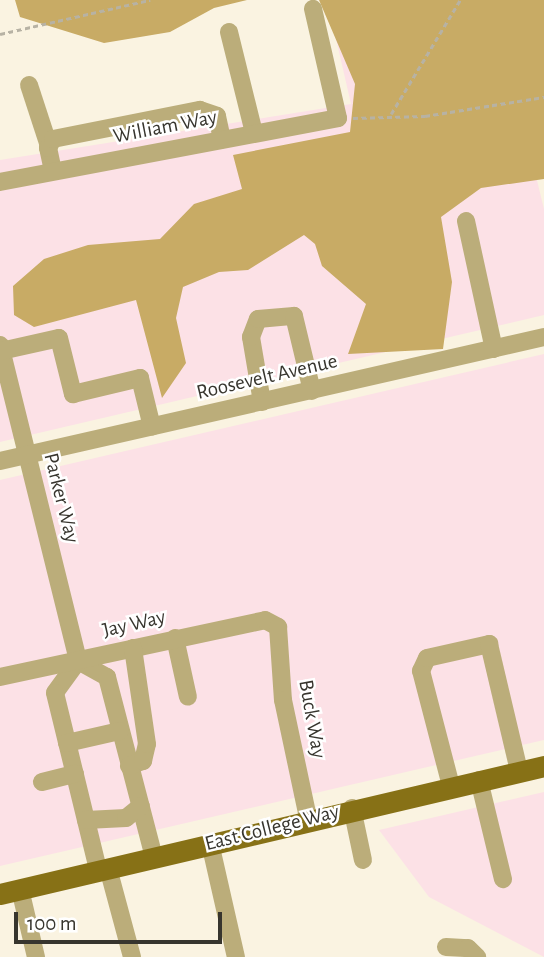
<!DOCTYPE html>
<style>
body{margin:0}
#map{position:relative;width:544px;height:957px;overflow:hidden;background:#faf3e1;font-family:"Alegreya Sans",sans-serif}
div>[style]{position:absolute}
.commercial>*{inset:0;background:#fce1e6}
.forest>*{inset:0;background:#c8ab65}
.path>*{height:2.5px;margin-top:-1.25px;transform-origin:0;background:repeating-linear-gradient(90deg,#b7b2a4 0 5px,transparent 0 8.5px)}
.minor>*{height:18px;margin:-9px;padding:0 9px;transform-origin:9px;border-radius:9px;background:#bbad7a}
.major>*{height:21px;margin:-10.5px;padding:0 10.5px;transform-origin:10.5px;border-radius:10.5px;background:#877116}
span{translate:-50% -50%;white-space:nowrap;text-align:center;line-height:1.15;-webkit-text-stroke:5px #fff;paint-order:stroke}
.street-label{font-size:21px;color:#37352e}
.scale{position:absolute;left:14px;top:912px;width:208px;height:32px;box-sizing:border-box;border:4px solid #37352e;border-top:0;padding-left:9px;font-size:21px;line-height:24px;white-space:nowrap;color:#37352e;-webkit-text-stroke:5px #fff;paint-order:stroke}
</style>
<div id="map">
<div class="commercial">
<div style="clip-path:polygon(327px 0,493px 0,544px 209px,544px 315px,0 442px,0 160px,351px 104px)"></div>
<div style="clip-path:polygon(544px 354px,544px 740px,0 866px,0 480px)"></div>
<div style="clip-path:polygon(544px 792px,544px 957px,429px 897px,379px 830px)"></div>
</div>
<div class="forest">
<div style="clip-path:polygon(15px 0,247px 0,214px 8px,170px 32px,104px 43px,20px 17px)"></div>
<div style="clip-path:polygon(319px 0,544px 0,544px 179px,481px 188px,441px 217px,452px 282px,443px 349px,348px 354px,366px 304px,322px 266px,315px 244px,304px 235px,248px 270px,219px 272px,183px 287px,176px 318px,186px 363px,162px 398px,136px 300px,34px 327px,14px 315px,13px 286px,44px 259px,88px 245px,160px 239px,194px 204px,242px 189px,233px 155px,350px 132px,355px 84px)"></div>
</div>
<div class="path">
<div style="left:0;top:34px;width:154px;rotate:-12.8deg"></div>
<div style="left:391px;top:114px;width:133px;rotate:-58.8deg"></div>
<div style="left:353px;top:118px;width:72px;rotate:-1.6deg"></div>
<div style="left:425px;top:116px;width:121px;rotate:-9.1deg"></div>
</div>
<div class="minor">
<div style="left:229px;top:32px;width:104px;rotate:76.1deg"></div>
<div style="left:29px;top:85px;width:61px;rotate:71.9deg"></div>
<div style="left:53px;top:171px;width:24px;rotate:-102deg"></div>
<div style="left:48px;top:148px;width:10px;rotate:-61deg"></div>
<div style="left:53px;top:139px;width:150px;rotate:-11.2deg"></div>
<div style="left:200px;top:110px;width:18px;rotate:19deg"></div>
<div style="left:217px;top:116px;width:24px;rotate:78deg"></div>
<div style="left:0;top:182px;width:344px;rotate:-10.7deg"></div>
<div style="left:338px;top:118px;width:112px;rotate:-102.9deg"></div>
<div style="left:466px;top:221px;width:131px;rotate:77.7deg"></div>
<div style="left:0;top:345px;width:325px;rotate:76.1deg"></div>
<div style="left:78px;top:661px;width:33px;rotate:29deg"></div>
<div style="left:107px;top:677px;width:186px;rotate:75.4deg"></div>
<div style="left:1px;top:351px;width:59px;rotate:-12.6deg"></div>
<div style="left:59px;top:338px;width:58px;rotate:76deg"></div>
<div style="left:73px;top:394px;width:69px;rotate:-13.4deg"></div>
<div style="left:140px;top:378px;width:50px;rotate:76.2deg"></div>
<div style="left:262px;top:402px;width:66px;rotate:-99.6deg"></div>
<div style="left:251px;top:337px;width:19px;rotate:-69deg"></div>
<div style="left:258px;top:319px;width:36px;rotate:-5deg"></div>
<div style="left:294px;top:316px;width:77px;rotate:76.5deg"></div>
<div style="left:0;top:461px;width:558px;rotate:-12.84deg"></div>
<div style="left:175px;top:638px;width:60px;rotate:77.6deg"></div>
<div style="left:78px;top:661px;width:39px;rotate:126deg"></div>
<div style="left:55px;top:693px;width:182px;rotate:76.3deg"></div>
<div style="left:0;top:677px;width:271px;rotate:-12.1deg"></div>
<div style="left:265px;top:620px;width:15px;rotate:28deg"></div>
<div style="left:278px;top:627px;width:73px;rotate:86.1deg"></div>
<div style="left:283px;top:700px;width:121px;rotate:78deg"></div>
<div style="left:67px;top:743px;width:54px;rotate:-12.8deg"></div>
<div style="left:129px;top:766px;width:15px;rotate:-20deg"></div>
<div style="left:143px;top:761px;width:17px;rotate:-77deg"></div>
<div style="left:147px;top:744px;width:97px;rotate:-98.3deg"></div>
<div style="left:479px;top:780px;width:102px;rotate:76.4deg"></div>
<div style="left:42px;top:782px;width:34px;rotate:-14deg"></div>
<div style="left:451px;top:786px;width:119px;rotate:-104.6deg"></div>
<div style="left:421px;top:671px;width:14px;rotate:-65deg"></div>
<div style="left:427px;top:658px;width:64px;rotate:-12.7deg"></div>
<div style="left:489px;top:644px;width:130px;rotate:76.7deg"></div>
<div style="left:352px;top:808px;width:53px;rotate:78.1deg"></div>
<div style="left:86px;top:820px;width:40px;rotate:-2.9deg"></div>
<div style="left:126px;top:818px;width:19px;rotate:-39deg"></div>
<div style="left:210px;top:843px;width:117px;rotate:77.2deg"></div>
<div style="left:108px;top:868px;width:92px;rotate:74.9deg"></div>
<div style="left:20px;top:889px;width:70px;rotate:76.8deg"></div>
<div style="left:446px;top:947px;width:22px;rotate:3deg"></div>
<div style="left:468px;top:948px;width:13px;rotate:45deg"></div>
</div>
<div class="major">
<div style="left:0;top:894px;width:559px;rotate:-13.24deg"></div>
</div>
<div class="street-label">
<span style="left:165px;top:127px;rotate:-11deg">William Way</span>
<span style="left:267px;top:377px;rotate:-13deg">Roosevelt Avenue</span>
<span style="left:61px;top:498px;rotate:76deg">Parker Way</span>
<span style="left:134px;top:624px;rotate:-13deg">Jay Way</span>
<span style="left:312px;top:719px;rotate:80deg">Buck Way</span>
<span style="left:272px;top:828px;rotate:-14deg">East College Way</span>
</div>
<div class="scale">100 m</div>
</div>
